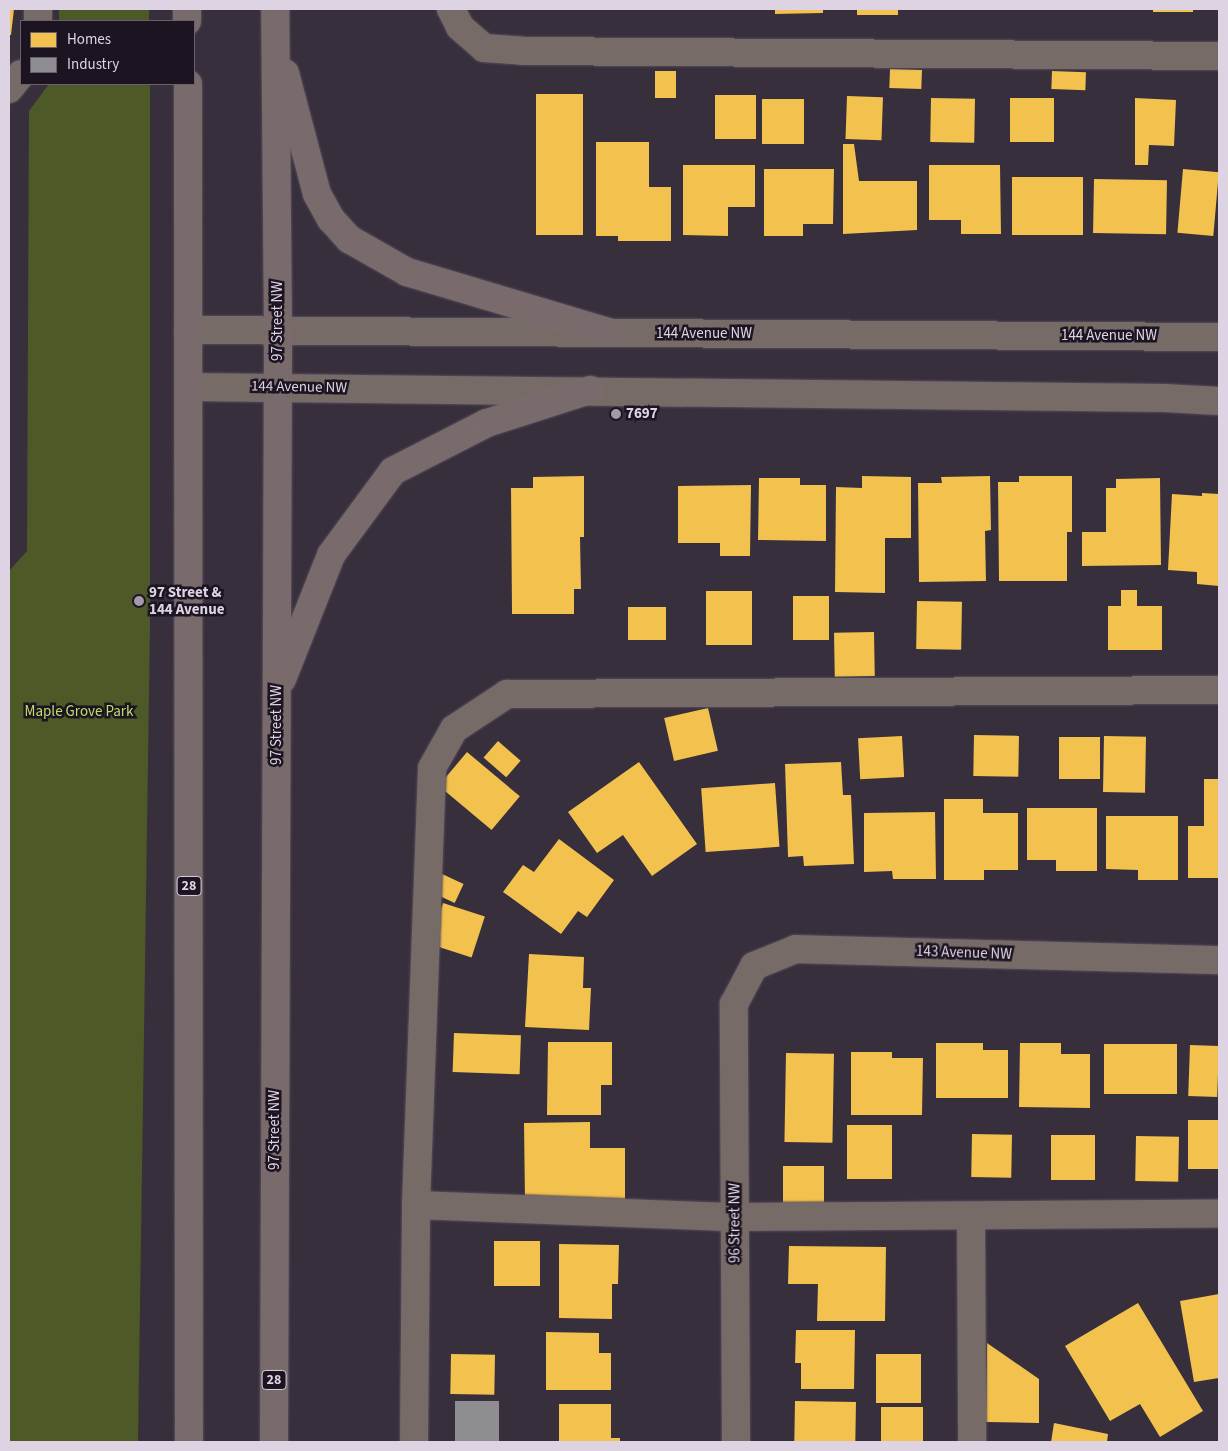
<!DOCTYPE html>
<style>
body{margin:0}
#map{position:relative;width:1228px;height:1451px;overflow:hidden;background:#382f3d;font-family:"Source Sans 3",sans-serif}
div>[style]{position:absolute}
.green>*{inset:0;background:#4e5928;transform-origin:0 0}
.homes>*{inset:0;background:#f2c14e;transform-origin:0 0}
.industry>*{inset:0;background:#8d8d92;transform-origin:0 0}
.roads{filter:drop-shadow(0 0 1px #554d5a) drop-shadow(0 0 1px #554d5a)}
.minor>*{height:28px;margin:-14px;padding:0 14px;transform-origin:14px;border-radius:14px;background:#776b68}
.major>*{height:28px;margin:-14px;padding:0 14px;transform-origin:14px;border-radius:14px;background:#796b6c}
.dots>*{width:14px;height:14px;translate:-50% -50%;box-sizing:border-box;border:2px solid #1c1521;border-radius:50%}
span{translate:-50% -50%;white-space:nowrap;text-align:center;line-height:1.15;-webkit-text-stroke:5px #1c1521;paint-order:stroke}
.shield-label span{padding:1px 4px;background:#1c1521;border:1px solid;border-radius:4px;-webkit-text-stroke-width:0}
.shield-label{font-size:14px;color:#ddd3e3;font-weight:700}
.street-label{font-size:15px;color:#ddd3e3}
.poi-label{font-size:15px;color:#ddd3e3;font-weight:700}
.left{translate:0 -50%;text-align:left}
.park-label{font-size:15px;color:#c0de6d}
.frame{position:absolute;inset:0;border:10px solid #ddd3e3;pointer-events:none}
.legend{position:absolute;left:20px;top:20px;width:175px;height:65px;box-sizing:border-box;background:#1c1521;border:1px solid #69616f;margin:0;padding:6px 9px;list-style:none;font-size:15px;color:#ddd3e3}
.legend li{display:flex;align-items:center;gap:10px;height:25px}
.legend b{width:25px;border:1px solid #69616f}
</style>
<div id="map">
<div class="green">
<div style="left:59px;top:9px;width:90px;height:12px"></div>
<div style="clip-path:polygon(49px 84px,150px 84px,150px 625px,138px 1442px,9px 1442px,9px 571px,27px 551px,29px 111px)"></div>
</div>
<div class="homes">
<div style="clip-path:polygon(9px 9px,14px 9px,11px 35px,9px 35px)"></div>
<div style="clip-path:polygon(775px 9px,823px 9px,823px 13px,775px 14px)"></div>
<div style="left:857px;top:9px;width:41px;height:6px"></div>
<div style="left:1153px;top:9px;width:40px;height:3px"></div>
<div style="left:890px;top:69px;width:32px;height:19px;rotate:2deg"></div>
<div style="left:655px;top:71px;width:21px;height:27px"></div>
<div style="left:1052px;top:71px;width:34px;height:18px;rotate:2deg"></div>
<div style="left:536px;top:94px;width:47px;height:141px"></div>
<div style="left:715px;top:95px;width:41px;height:44px"></div>
<div style="left:847px;top:96px;width:36px;height:43px;rotate:2deg"></div>
<div style="left:931px;top:98px;width:44px;height:44px;rotate:1deg"></div>
<div style="left:1010px;top:98px;width:44px;height:44px"></div>
<div style="clip-path:polygon(1135px 98px,1176px 100px,1174px 146px,1149px 145px,1148px 165px,1135px 165px)"></div>
<div style="left:762px;top:99px;width:42px;height:45px"></div>
<div style="clip-path:polygon(596px 142px,649px 142px,649px 187px,671px 187px,671px 241px,618px 241px,618px 236px,596px 236px)"></div>
<div style="clip-path:polygon(843px 144px,854px 144px,859px 181px,917px 181px,917px 230px,843px 234px)"></div>
<div style="clip-path:polygon(683px 165px,755px 165px,755px 207px,728px 207px,728px 236px,683px 235px)"></div>
<div style="clip-path:polygon(929px 165px,1000px 165px,1001px 234px,961px 234px,961px 220px,929px 220px)"></div>
<div style="clip-path:polygon(764px 169px,834px 169px,833px 224px,803px 224px,803px 236px,764px 236px)"></div>
<div style="left:1183px;top:169px;width:36px;height:64px;rotate:5deg"></div>
<div style="left:1012px;top:177px;width:71px;height:58px"></div>
<div style="left:1094px;top:179px;width:73px;height:54px;rotate:1deg"></div>
<div style="clip-path:polygon(584px 476px,584px 537px,580px 537px,581px 589px,574px 589px,574px 614px,512px 614px,511px 488px,533px 488px,533px 477px)"></div>
<div style="clip-path:polygon(862px 476px,911px 477px,911px 538px,885px 538px,885px 593px,835px 592px,836px 487px,862px 488px)"></div>
<div style="clip-path:polygon(990px 476px,991px 530px,985px 531px,986px 581px,919px 582px,918px 483px,942px 483px,941px 477px)"></div>
<div style="clip-path:polygon(1019px 476px,1072px 476px,1072px 532px,1067px 532px,1067px 581px,999px 581px,998px 482px,1019px 482px)"></div>
<div style="clip-path:polygon(759px 478px,800px 478px,800px 485px,826px 485px,826px 541px,758px 540px)"></div>
<div style="clip-path:polygon(1160px 478px,1161px 565px,1082px 566px,1082px 532px,1106px 532px,1106px 488px,1116px 488px,1116px 479px)"></div>
<div style="clip-path:polygon(751px 485px,750px 556px,720px 556px,720px 543px,678px 543px,678px 486px)"></div>
<div style="clip-path:polygon(1202px 493px,1219px 494px,1219px 586px,1197px 584px,1197px 572px,1168px 570px,1172px 494px,1202px 496px)"></div>
<div style="clip-path:polygon(1121px 590px,1137px 590px,1137px 606px,1162px 606px,1162px 650px,1108px 650px,1108px 606px,1121px 606px)"></div>
<div style="left:706px;top:591px;width:46px;height:54px"></div>
<div style="left:793px;top:596px;width:36px;height:44px"></div>
<div style="left:917px;top:601px;width:45px;height:48px;rotate:1deg"></div>
<div style="left:666px;top:607px;width:33px;height:38px;rotate:90deg"></div>
<div style="left:874px;top:632px;width:44px;height:40px;rotate:89deg"></div>
<div style="left:708px;top:708px;width:44px;height:45px;rotate:77deg"></div>
<div style="left:974px;top:735px;width:45px;height:41px;rotate:1deg"></div>
<div style="left:902px;top:736px;width:41px;height:44px;rotate:87deg"></div>
<div style="left:1104px;top:736px;width:42px;height:56px;rotate:1deg"></div>
<div style="left:1059px;top:737px;width:41px;height:42px"></div>
<div style="left:498px;top:741px;width:30px;height:22px;rotate:41deg"></div>
<div style="left:467px;top:752px;width:69px;height:44px;rotate:40deg"></div>
<div style="clip-path:polygon(639px 762px,697px 844px,652px 876px,623px 835px,597px 853px,568px 812px)"></div>
<div style="clip-path:polygon(841px 762px,843px 795px,851px 795px,854px 864px,804px 866px,803px 856px,788px 857px,785px 764px)"></div>
<div style="clip-path:polygon(1204px 779px,1219px 779px,1219px 878px,1188px 878px,1188px 826px,1204px 826px)"></div>
<div style="left:775px;top:783px;width:64px;height:74px;rotate:86deg"></div>
<div style="clip-path:polygon(944px 799px,983px 799px,983px 813px,1018px 813px,1018px 870px,984px 870px,984px 880px,944px 880px)"></div>
<div style="clip-path:polygon(1027px 808px,1097px 808px,1097px 871px,1056px 871px,1056px 860px,1027px 860px)"></div>
<div style="clip-path:polygon(935px 812px,936px 879px,893px 879px,892px 871px,864px 872px,864px 813px)"></div>
<div style="clip-path:polygon(1106px 816px,1178px 816px,1178px 880px,1138px 880px,1138px 870px,1106px 869px)"></div>
<div style="clip-path:polygon(559px 839px,614px 880px,587px 917px,578px 911px,561px 934px,503px 892px,523px 865px,534px 872px)"></div>
<div style="left:440px;top:873px;width:26px;height:21px;rotate:25deg"></div>
<div style="left:443px;top:903px;width:44px;height:43px;rotate:18deg"></div>
<div style="clip-path:polygon(529px 954px,584px 957px,583px 988px,591px 988px,589px 1030px,525px 1027px)"></div>
<div style="left:454px;top:1033px;width:67px;height:39px;rotate:2deg"></div>
<div style="clip-path:polygon(548px 1042px,612px 1042px,612px 1085px,601px 1085px,601px 1115px,547px 1115px)"></div>
<div style="clip-path:polygon(936px 1043px,983px 1043px,983px 1050px,1008px 1050px,1008px 1098px,936px 1098px)"></div>
<div style="clip-path:polygon(1020px 1043px,1061px 1043px,1061px 1054px,1090px 1054px,1090px 1108px,1019px 1107px)"></div>
<div style="left:1104px;top:1044px;width:73px;height:50px"></div>
<div style="left:1190px;top:1045px;width:29px;height:51px;rotate:2deg"></div>
<div style="clip-path:polygon(851px 1052px,892px 1052px,892px 1058px,923px 1058px,922px 1115px,851px 1115px)"></div>
<div style="left:786px;top:1053px;width:48px;height:89px;rotate:1deg"></div>
<div style="left:1188px;top:1120px;width:31px;height:49px"></div>
<div style="clip-path:polygon(590px 1122px,590px 1148px,625px 1148px,625px 1199px,525px 1203px,524px 1123px)"></div>
<div style="left:847px;top:1125px;width:45px;height:54px"></div>
<div style="left:972px;top:1134px;width:40px;height:43px;rotate:1deg"></div>
<div style="left:1051px;top:1135px;width:44px;height:45px"></div>
<div style="left:1136px;top:1136px;width:43px;height:45px;rotate:1deg"></div>
<div style="left:783px;top:1166px;width:41px;height:41px"></div>
<div style="left:494px;top:1241px;width:46px;height:45px"></div>
<div style="clip-path:polygon(559px 1244px,619px 1245px,618px 1284px,612px 1284px,612px 1319px,559px 1318px)"></div>
<div style="clip-path:polygon(789px 1246px,886px 1247px,885px 1321px,817px 1321px,818px 1284px,788px 1284px)"></div>
<div style="clip-path:polygon(1219px 1294px,1219px 1378px,1194px 1382px,1180px 1301px)"></div>
<div style="clip-path:polygon(1138px 1303px,1203px 1411px,1160px 1437px,1140px 1404px,1110px 1421px,1065px 1346px)"></div>
<div style="clip-path:polygon(796px 1330px,855px 1330px,854px 1389px,801px 1389px,801px 1363px,795px 1363px)"></div>
<div style="clip-path:polygon(546px 1332px,599px 1333px,599px 1353px,611px 1353px,611px 1390px,546px 1390px)"></div>
<div style="clip-path:polygon(987px 1343px,1039px 1379px,1039px 1423px,986px 1422px)"></div>
<div style="left:451px;top:1354px;width:44px;height:40px;rotate:1deg"></div>
<div style="left:876px;top:1354px;width:45px;height:49px"></div>
<div style="left:795px;top:1401px;width:61px;height:41px;rotate:1deg"></div>
<div style="clip-path:polygon(559px 1404px,611px 1404px,611px 1438px,620px 1438px,620px 1442px,559px 1442px)"></div>
<div style="left:881px;top:1407px;width:42px;height:35px"></div>
<div style="clip-path:polygon(1054px 1423px,1108px 1434px,1107px 1442px,1051px 1442px)"></div>
</div>
<div class="industry">
<div style="left:455px;top:1401px;width:44px;height:41px"></div>
</div>
<div class="roads">
<div class="minor">
<div style="left:451px;top:9px;width:20px;rotate:63deg"></div>
<div style="left:460px;top:27px;width:32px;rotate:41deg"></div>
<div style="left:484px;top:48px;width:39px;rotate:4deg"></div>
<div style="left:523px;top:51px;width:696px;rotate:0.41deg"></div>
<div style="left:38px;top:21px;width:12px;rotate:-90deg"></div>
<div style="left:9px;top:89px;width:19px;rotate:-51deg"></div>
<div style="left:188px;top:330px;width:1031px;rotate:0.39deg"></div>
<div style="left:189px;top:387px;width:976px;rotate:0.65deg"></div>
<div style="left:1165px;top:398px;width:54px;rotate:3.2deg"></div>
<div style="left:416px;top:1205px;width:319px;rotate:2.2deg"></div>
<div style="left:735px;top:1217px;width:484px;rotate:-0.4deg"></div>
<div style="left:971px;top:1216px;width:226px;rotate:89.7deg"></div>
<div style="left:414px;top:1442px;width:237px;rotate:-89.5deg"></div>
<div style="left:416px;top:1205px;width:437px;rotate:-87.9deg"></div>
<div style="left:432px;top:768px;width:45px;rotate:-60.6deg"></div>
<div style="left:454px;top:729px;width:64px;rotate:-33.4deg"></div>
<div style="left:507px;top:694px;width:712px;rotate:-0.32deg"></div>
<div style="left:736px;top:1442px;width:438px;rotate:-90.3deg"></div>
<div style="left:734px;top:1004px;width:43px;rotate:-62.2deg"></div>
<div style="left:754px;top:966px;width:45px;rotate:-22deg"></div>
<div style="left:796px;top:949px;width:423px;rotate:1.5deg"></div>
</div>
<div class="major">
<div style="left:187px;top:9px;width:12px;rotate:90deg"></div>
<div style="left:285px;top:73px;width:125px;rotate:75.2deg"></div>
<div style="left:317px;top:194px;width:29px;rotate:61deg"></div>
<div style="left:331px;top:219px;width:27px;rotate:48deg"></div>
<div style="left:349px;top:239px;width:67px;rotate:29.6deg"></div>
<div style="left:407px;top:272px;width:213px;rotate:16.6deg"></div>
<div style="left:188px;top:84px;width:1358px;rotate:89.96deg"></div>
<div style="left:282px;top:679px;width:133px;rotate:-68.4deg"></div>
<div style="left:331px;top:555px;width:104px;rotate:-53.6deg"></div>
<div style="left:393px;top:471px;width:106px;rotate:-27.1deg"></div>
<div style="left:487px;top:423px;width:108px;rotate:-17.8deg"></div>
<div style="left:274px;top:1442px;width:1111px;rotate:-89.79deg"></div>
<div style="left:278px;top:331px;width:322px;rotate:-90.5deg"></div>
</div>
</div>
<div class="dots">
<div style="left:616px;top:414px;background:#a39aa9"></div>
<div style="left:139px;top:601px;background:#a39aa9"></div>
</div>
<div class="shield-label">
<span style="left:189px;top:886px">28</span>
<span style="left:274px;top:1380px">28</span>
</div>
<div class="street-label">
<span style="left:278px;top:321px;rotate:-90deg">97 Street NW</span>
<span style="left:704px;top:334px">144 Avenue NW</span>
<span style="left:1109px;top:336px">144 Avenue NW</span>
<span style="left:299px;top:387px;rotate:1deg">144 Avenue NW</span>
<span style="left:277px;top:725px;rotate:-90deg">97 Street NW</span>
<span style="left:964px;top:953px;rotate:2deg">143 Avenue NW</span>
<span style="left:275px;top:1130px;rotate:-90deg">97 Street NW</span>
<span style="left:735px;top:1223px;rotate:-90deg">96 Street NW</span>
</div>
<div class="poi-label">
<span class="left" style="left:626px;top:414px">7697</span>
<span class="left" style="left:149px;top:601px">97 Street &amp;<br>144 Avenue</span>
</div>
<div class="park-label">
<span style="left:79px;top:712px">Maple Grove Park</span>
</div>
<div class="frame"></div>
<ul class="legend">
<li><b style="height:14px;background:#f2c14e"></b>Homes</li>
<li><b style="height:14px;background:#8d8d92"></b>Industry</li>
</ul>
</div>
